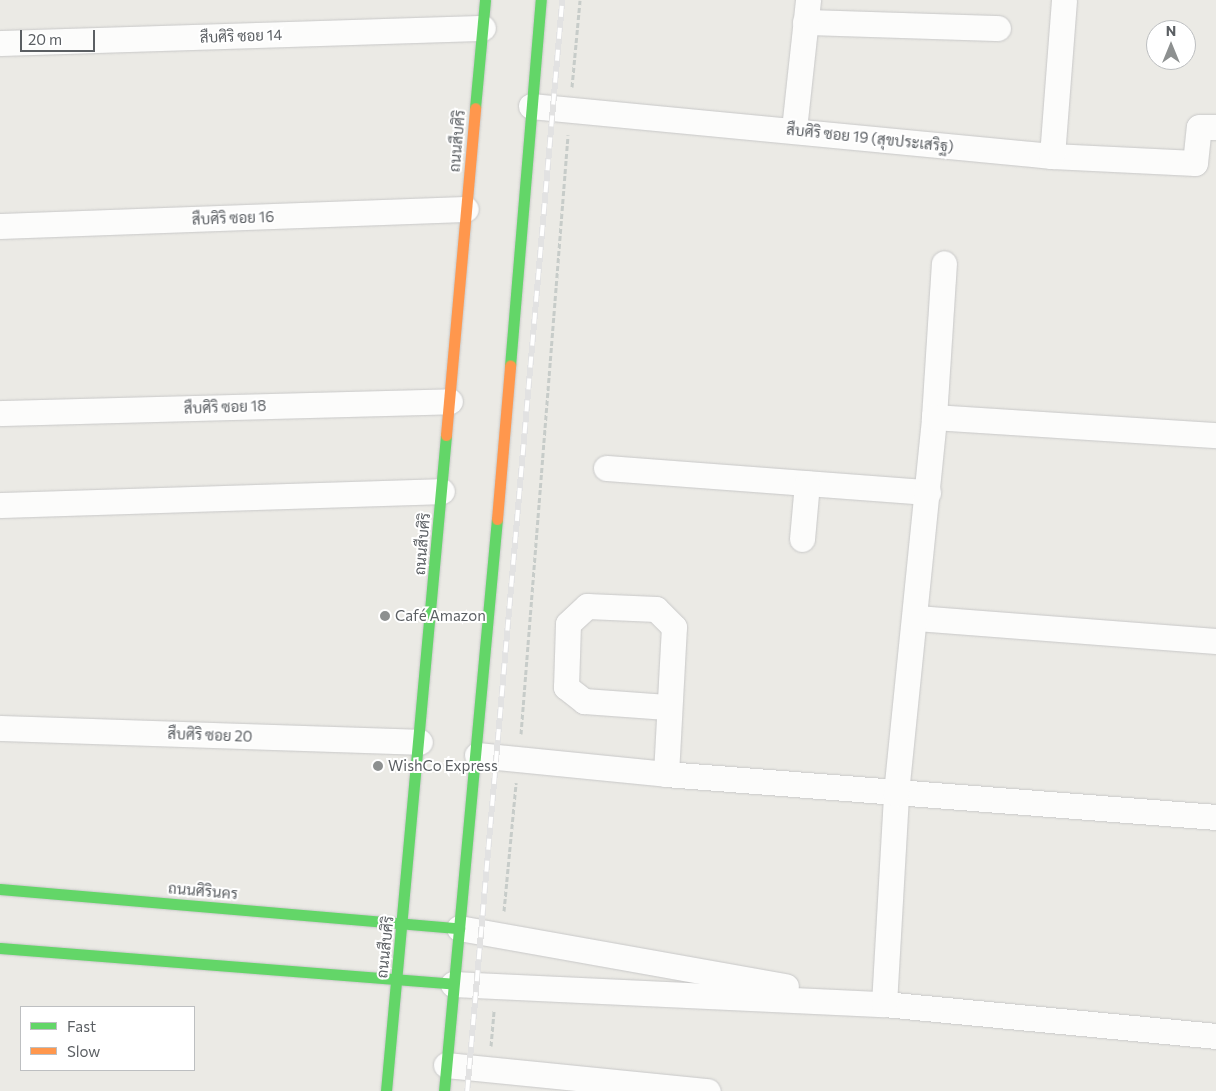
<!DOCTYPE html>
<meta charset="utf-8">
<style>
body{margin:0}
#map{position:relative;width:1216px;height:1091px;overflow:hidden;background:#ebeae5;font-family:Commissioner,Sarabun,sans-serif}
div>[style]{position:absolute}
.path>*{height:3px;margin-top:-1.5px;transform-origin:0;background:repeating-linear-gradient(90deg,#c7ccc9 0 5px,transparent 0 7.5px)}
.roads{filter:drop-shadow(0 0 1px #c8c8c8) drop-shadow(0 0 1px #c8c8c8)}
.street>*{height:25px;margin:-12.5px;padding:0 12.5px;transform-origin:12.5px;border-radius:12.5px;background:#fcfcfb}
.fast>*{height:11px;margin:-5.5px;padding:0 5.5px;transform-origin:5.5px;border-radius:5.5px;background:#63d668}
.slow>*{height:11px;margin:-5.5px;padding:0 5.5px;transform-origin:5.5px;border-radius:5.5px;background:#ff974d}
.rail>*{height:5.5px;margin-top:-2.75px;transform-origin:0;background:repeating-linear-gradient(90deg,#fff 0 11px,#e2e2e2 0 22px);box-sizing:border-box;border-block:1px solid #e2e2e2}
.dots>*{width:14px;height:14px;translate:-50% -50%;box-sizing:border-box;border:2px solid #fff;border-radius:50%}
span{translate:-50% -50%;white-space:nowrap;text-align:center;line-height:1.15;-webkit-text-stroke:4px #fff;paint-order:stroke}
.street-label{font-size:15px;color:#5b5f63}
.poi-label{font-size:15px;color:#5b5f63}
.left{translate:0 -50%;text-align:left}
.legend{position:absolute;left:20px;top:1006px;width:175px;height:65px;box-sizing:border-box;background:#fff;border:1px solid #bdbfc1;margin:0;padding:6px 9px;list-style:none;font-size:15px;color:#5b5f63}
.legend li{display:flex;align-items:center;gap:10px;height:25px}
.legend b{width:25px;border:1px solid #bdbfc1}
.north{position:absolute;left:1146px;top:20px;width:50px;height:50px;box-sizing:border-box;background:#fff;border:1px solid #bdbfc1;border-radius:50%;rotate:0deg;font-size:14px;font-weight:700;line-height:20px;text-align:center;color:#5b5f63}
.north::after{content:'';display:block;margin:auto;width:18px;height:22px;background:#8d9090;clip-path:polygon(50% 0,100% 100%,50% 72%,0 100%)}
.scale{position:absolute;left:20px;top:30px;width:75px;height:22px;box-sizing:border-box;border:2px solid #5b5f63;border-top:0;padding-left:6px;font-size:15px;line-height:18px;white-space:nowrap;color:#5b5f63;-webkit-text-stroke:4px #fff;paint-order:stroke}
</style>
<div id="map">
<div class="path">
<div style="left:572px;top:87px;width:87px;rotate:-84.7deg"></div>
<div style="left:521px;top:734px;width:601px;rotate:-85.51deg"></div>
<div style="left:504px;top:911px;width:129px;rotate:-84.6deg"></div>
<div style="left:491px;top:1046px;width:37px;rotate:-85deg"></div>
</div>
<div class="roads">
<div class="street">
<div style="left:805px;top:22px;width:193px;rotate:1.8deg"></div>
<div style="left:0;top:43px;width:483px;rotate:-1.8deg"></div>
<div style="left:531px;top:106px;width:523px;rotate:5.48deg"></div>
<div style="left:1052px;top:156px;width:143px;rotate:2.8deg"></div>
<div style="left:1195px;top:163px;width:36px;rotate:-84deg"></div>
<div style="left:1199px;top:127px;width:17px"></div>
<div style="left:794px;top:129px;width:130px;rotate:-83.8deg"></div>
<div style="left:1052px;top:156px;width:156px;rotate:-85.6deg"></div>
<div style="left:0;top:226px;width:466px;rotate:-2.1deg"></div>
<div style="left:0;top:413px;width:450px;rotate:-1.5deg"></div>
<div style="left:934px;top:417px;width:154px;rotate:-86.3deg"></div>
<div style="left:606px;top:468px;width:323px;rotate:4.3deg"></div>
<div style="left:0;top:505px;width:442px;rotate:-1.8deg"></div>
<div style="left:802px;top:539px;width:56px;rotate:-84.9deg"></div>
<div style="left:916px;top:618px;width:301px;rotate:4.4deg"></div>
<div style="left:0;top:728px;width:420px;rotate:1.9deg"></div>
<div style="left:477px;top:755px;width:190px;rotate:5.7deg"></div>
<div style="left:666px;top:774px;width:552px;rotate:4.47deg"></div>
<div style="left:666px;top:774px;width:147px;rotate:-86.9deg"></div>
<div style="left:674px;top:627px;width:25px;rotate:-135deg"></div>
<div style="left:656px;top:609px;width:69px;rotate:-177.5deg"></div>
<div style="left:587px;top:606px;width:26px;rotate:137deg"></div>
<div style="left:568px;top:624px;width:63px;rotate:91.8deg"></div>
<div style="left:566px;top:687px;width:23px;rotate:38deg"></div>
<div style="left:584px;top:701px;width:83px;rotate:4.1deg"></div>
<div style="left:459px;top:928px;width:332px;rotate:10.1deg"></div>
<div style="left:453px;top:984px;width:431px;rotate:2.7deg"></div>
<div style="left:884px;top:1004px;width:334px;rotate:5.5deg"></div>
<div style="left:884px;top:1004px;width:211px;rotate:-86.7deg"></div>
<div style="left:896px;top:793px;width:378px;rotate:-84.2deg"></div>
<div style="left:934px;top:417px;width:283px;rotate:3.7deg"></div>
<div style="left:446px;top:1065px;width:263px;rotate:5.7deg"></div>
</div>
<div class="fast">
<div style="left:475px;top:108px;width:108px;rotate:-84.7deg"></div>
<div style="left:510px;top:366px;width:367px;rotate:-85.2deg"></div>
<div style="left:0;top:889px;width:461px;rotate:4.9deg"></div>
<div style="left:0;top:948px;width:454px;rotate:4.5deg"></div>
<div style="left:386px;top:1091px;width:659px;rotate:-84.77deg"></div>
<div style="left:444px;top:1091px;width:574px;rotate:-84.71deg"></div>
</div>
<div class="slow">
<div style="left:446px;top:435px;width:328px;rotate:-84.9deg"></div>
<div style="left:497px;top:519px;width:154px;rotate:-85.1deg"></div>
</div>
</div>
<div class="rail">
<div style="left:467px;top:1091px;width:1095px;rotate:-85.02deg"></div>
</div>
<div class="dots">
<div style="left:385px;top:616px;background:#8d9090"></div>
<div style="left:378px;top:766px;background:#8d9090"></div>
</div>
<div class="street-label">
<span style="left:241px;top:36px;rotate:-2deg">สืบศิริ ซอย 14</span>
<span style="left:870px;top:138px;rotate:6deg">สืบศิริ ซอย 19 (สุขประเสริฐ)</span>
<span style="left:457px;top:141px;rotate:-85deg">ถนนสืบศิริ</span>
<span style="left:233px;top:218px;rotate:-2deg">สืบศิริ ซอย 16</span>
<span style="left:225px;top:407px;rotate:-2deg">สืบศิริ ซอย 18</span>
<span style="left:422px;top:544px;rotate:-85deg">ถนนสืบศิริ</span>
<span style="left:210px;top:735px;rotate:2deg">สืบศิริ ซอย 20</span>
<span style="left:203px;top:891px;rotate:5deg">ถนนศิรินคร</span>
<span style="left:385px;top:947px;rotate:-84deg">ถนนสืบศิริ</span>
</div>
<div class="poi-label">
<span class="left" style="left:395px;top:616px">Café Amazon</span>
<span class="left" style="left:388px;top:766px">WishCo Express</span>
</div>
<ul class="legend">
<li><b style="height:6px;background:#63d668"></b>Fast</li>
<li><b style="height:6px;background:#ff974d"></b>Slow</li>
</ul>
<div class="north">N</div>
<div class="scale">20 m</div>
</div>
